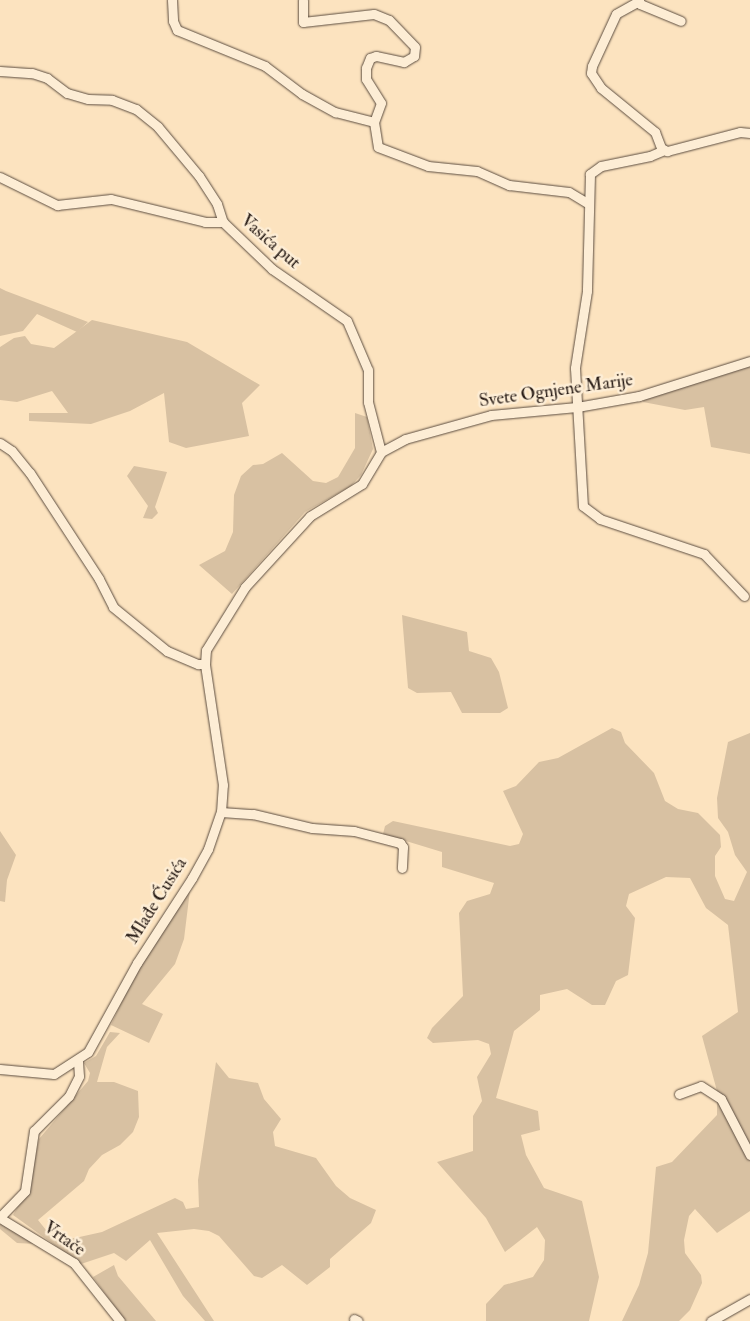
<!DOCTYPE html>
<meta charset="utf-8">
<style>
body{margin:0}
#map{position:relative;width:750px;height:1321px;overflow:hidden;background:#fce3bf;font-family:"IM FELL Double Pica",serif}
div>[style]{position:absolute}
.green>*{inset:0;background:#d8c1a2}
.roads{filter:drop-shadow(0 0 1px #5c4d40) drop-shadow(0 0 1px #5c4d40)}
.minor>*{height:9px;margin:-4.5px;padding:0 4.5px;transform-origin:4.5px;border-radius:4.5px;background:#fdedd5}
span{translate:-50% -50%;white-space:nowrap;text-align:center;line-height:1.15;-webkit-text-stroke:5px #fdedd5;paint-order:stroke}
.street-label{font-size:18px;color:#271b15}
</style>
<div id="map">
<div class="green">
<div style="clip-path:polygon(0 288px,6px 291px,88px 322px,77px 332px,37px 314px,23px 331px,0 336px)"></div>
<div style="clip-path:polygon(92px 320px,187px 342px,260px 385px,242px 403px,249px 436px,186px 448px,169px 442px,164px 393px,130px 411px,91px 424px,29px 421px,29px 413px,68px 413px,52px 391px,17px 402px,0 400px,0 347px,14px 338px,25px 336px,31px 344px,54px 348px)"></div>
<div style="clip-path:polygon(750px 366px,750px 454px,711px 447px,704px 407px,685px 410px,643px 402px,645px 398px)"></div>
<div style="clip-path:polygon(355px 413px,367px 417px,373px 449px,361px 475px,351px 486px,305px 512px,232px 594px,199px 565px,225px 551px,233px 532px,234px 495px,241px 476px,253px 465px,263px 464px,282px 453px,313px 481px,326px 483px,338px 477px,355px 448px)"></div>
<div style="clip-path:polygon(134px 466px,167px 472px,155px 507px,158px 513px,152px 519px,143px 518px,148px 506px,127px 476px)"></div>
<div style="clip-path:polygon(402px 615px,467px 632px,469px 651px,491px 658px,499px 672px,508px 708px,500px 713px,462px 713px,451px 692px,417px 693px,408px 688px)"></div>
<div style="clip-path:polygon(612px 728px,621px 732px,625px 743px,654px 773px,665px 801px,678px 809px,698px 813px,720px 835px,721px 847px,715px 856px,715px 876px,725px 899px,734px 901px,747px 872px,735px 855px,728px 832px,718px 818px,717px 798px,728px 742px,750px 733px,750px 1211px,717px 1233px,695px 1209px,689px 1216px,684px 1240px,685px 1253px,701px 1275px,702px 1283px,690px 1310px,679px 1321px,622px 1321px,639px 1285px,648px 1253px,656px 1167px,672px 1162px,717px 1115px,717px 1091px,702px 1036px,738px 1012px,728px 925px,706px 908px,690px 878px,666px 877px,629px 894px,626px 906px,635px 918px,628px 975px,616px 981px,605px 1005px,592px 1005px,567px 989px,540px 995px,540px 1010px,514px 1031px,496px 1098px,538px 1111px,540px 1130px,521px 1135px,526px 1155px,544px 1188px,582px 1201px,599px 1277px,589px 1321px,486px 1321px,486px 1304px,504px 1285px,533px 1277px,544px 1260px,545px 1240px,537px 1227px,505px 1252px,486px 1218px,437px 1162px,473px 1151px,473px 1116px,482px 1101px,477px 1077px,491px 1054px,489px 1044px,478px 1040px,433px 1043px,427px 1038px,432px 1028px,463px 996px,459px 913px,467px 901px,490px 894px,494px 883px,442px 867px,442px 852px,383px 834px,385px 826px,393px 821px,510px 846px,519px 844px,523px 834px,503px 791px,516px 786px,539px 762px,558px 758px)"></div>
<div style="clip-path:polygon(0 831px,16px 855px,7px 880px,5px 902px,0 901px)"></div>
<div style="clip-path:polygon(190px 890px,184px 939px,175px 964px,142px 1004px,163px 1014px,149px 1043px,111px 1025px,138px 966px)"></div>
<div style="clip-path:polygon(110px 1032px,120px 1033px,107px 1047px,97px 1082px,114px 1082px,138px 1091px,139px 1117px,133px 1132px,120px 1145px,102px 1155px,89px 1169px,84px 1181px,38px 1220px,46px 1230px,62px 1239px,75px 1238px,102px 1232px,175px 1198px,183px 1202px,186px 1209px,199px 1207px,198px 1180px,216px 1062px,229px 1078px,258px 1083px,264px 1099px,281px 1119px,273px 1132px,275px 1146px,316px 1158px,336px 1186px,350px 1198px,376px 1210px,371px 1223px,330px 1259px,330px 1267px,307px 1285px,282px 1265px,262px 1278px,254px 1276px,219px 1236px,209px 1231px,194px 1229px,157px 1233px,214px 1321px,205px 1321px,183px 1296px,150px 1240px,126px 1261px,114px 1253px,81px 1264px,13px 1215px,29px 1187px,39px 1139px,88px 1081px,90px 1073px,84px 1063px,96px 1056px)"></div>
<div style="clip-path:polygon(0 1223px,36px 1244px,17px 1243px,0 1229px)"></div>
<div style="clip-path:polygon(114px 1265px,118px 1276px,156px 1321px,125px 1321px,93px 1277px)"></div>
</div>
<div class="roads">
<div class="minor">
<div style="left:172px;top:0;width:21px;rotate:87deg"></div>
<div style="left:173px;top:21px;width:10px;rotate:66deg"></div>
<div style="left:177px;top:30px;width:95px;rotate:22.2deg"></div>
<div style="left:265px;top:66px;width:46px;rotate:37.1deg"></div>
<div style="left:302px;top:94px;width:38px;rotate:29deg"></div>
<div style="left:335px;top:112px;width:40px;rotate:14.4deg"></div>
<div style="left:303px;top:0;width:22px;rotate:90deg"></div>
<div style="left:303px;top:22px;width:71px;rotate:-6.4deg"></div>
<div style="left:374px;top:14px;width:16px;rotate:22deg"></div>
<div style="left:389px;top:20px;width:37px;rotate:46deg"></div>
<div style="left:415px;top:47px;width:9px;rotate:96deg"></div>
<div style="left:414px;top:56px;width:12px;rotate:149deg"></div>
<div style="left:404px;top:62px;width:29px;rotate:-168deg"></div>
<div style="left:376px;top:56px;width:6px;rotate:162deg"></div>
<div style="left:370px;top:58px;width:11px;rotate:112deg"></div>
<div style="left:366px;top:68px;width:11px;rotate:90deg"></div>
<div style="left:366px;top:79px;width:28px;rotate:58deg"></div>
<div style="left:381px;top:103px;width:20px;rotate:110deg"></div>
<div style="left:374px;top:122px;width:25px;rotate:81deg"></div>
<div style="left:378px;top:147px;width:53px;rotate:20.8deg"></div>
<div style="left:428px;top:166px;width:49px;rotate:5.8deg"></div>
<div style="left:477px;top:171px;width:35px;rotate:24deg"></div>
<div style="left:509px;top:185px;width:60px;rotate:6.7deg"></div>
<div style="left:569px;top:192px;width:23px;rotate:31deg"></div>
<div style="left:639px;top:0;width:4px;rotate:76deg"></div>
<div style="left:640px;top:4px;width:44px;rotate:22.5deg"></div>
<div style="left:639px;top:1px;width:26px;rotate:151deg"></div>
<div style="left:616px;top:14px;width:57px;rotate:114.8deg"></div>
<div style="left:592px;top:66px;width:7px;rotate:98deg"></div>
<div style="left:591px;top:73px;width:18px;rotate:56deg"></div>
<div style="left:601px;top:88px;width:70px;rotate:39.2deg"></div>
<div style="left:655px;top:132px;width:17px;rotate:69deg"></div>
<div style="left:661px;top:148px;width:7px;rotate:27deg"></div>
<div style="left:667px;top:151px;width:75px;rotate:-14.6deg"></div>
<div style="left:740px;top:132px;width:10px;rotate:6deg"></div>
<div style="left:0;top:71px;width:32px;rotate:4deg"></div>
<div style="left:32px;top:73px;width:16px;rotate:18deg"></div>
<div style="left:47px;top:78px;width:25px;rotate:37deg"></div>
<div style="left:67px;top:93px;width:22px;rotate:16deg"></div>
<div style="left:88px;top:99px;width:24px;rotate:2deg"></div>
<div style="left:112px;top:100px;width:26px;rotate:21deg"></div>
<div style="left:136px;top:109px;width:28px;rotate:39deg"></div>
<div style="left:158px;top:127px;width:64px;rotate:50.1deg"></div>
<div style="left:199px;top:176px;width:33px;rotate:57deg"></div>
<div style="left:217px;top:204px;width:19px;rotate:72deg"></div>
<div style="left:223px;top:222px;width:68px;rotate:43.8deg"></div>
<div style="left:272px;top:269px;width:91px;rotate:34.7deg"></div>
<div style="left:347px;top:321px;width:53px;rotate:66.8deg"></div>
<div style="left:368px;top:370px;width:32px;rotate:90deg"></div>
<div style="left:368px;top:402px;width:52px;rotate:75.4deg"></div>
<div style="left:664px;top:150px;width:15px;rotate:157deg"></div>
<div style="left:650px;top:156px;width:50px;rotate:168.5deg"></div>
<div style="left:601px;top:166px;width:14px;rotate:144deg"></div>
<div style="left:590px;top:174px;width:117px;rotate:91.5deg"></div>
<div style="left:587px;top:291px;width:78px;rotate:98.9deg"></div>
<div style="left:575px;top:368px;width:138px;rotate:86.7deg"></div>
<div style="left:583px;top:506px;width:21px;rotate:37deg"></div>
<div style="left:600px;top:519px;width:110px;rotate:18.6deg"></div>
<div style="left:704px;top:554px;width:58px;rotate:46.4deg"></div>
<div style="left:0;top:177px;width:64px;rotate:26.2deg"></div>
<div style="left:57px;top:205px;width:54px;rotate:-6.3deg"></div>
<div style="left:111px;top:199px;width:97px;rotate:13.7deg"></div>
<div style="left:205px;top:222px;width:18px"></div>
<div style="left:0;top:443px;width:14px;rotate:34deg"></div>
<div style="left:12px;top:451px;width:28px;rotate:51deg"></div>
<div style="left:30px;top:473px;width:126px;rotate:56.9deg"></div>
<div style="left:99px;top:579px;width:31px;rotate:63deg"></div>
<div style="left:113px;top:607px;width:70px;rotate:39.2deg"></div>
<div style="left:167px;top:651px;width:34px;rotate:23deg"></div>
<div style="left:198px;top:664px;width:7px"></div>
<div style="left:221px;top:812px;width:32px;rotate:4deg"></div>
<div style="left:253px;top:814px;width:61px;rotate:13.3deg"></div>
<div style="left:312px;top:828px;width:42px;rotate:4.1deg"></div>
<div style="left:354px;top:831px;width:48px;rotate:14.6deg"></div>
<div style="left:400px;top:843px;width:5px;rotate:53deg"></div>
<div style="left:403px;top:847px;width:21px;rotate:93deg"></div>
<div style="left:0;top:1069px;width:54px;rotate:5.3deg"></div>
<div style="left:54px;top:1074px;width:40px;rotate:-32.9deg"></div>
<div style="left:88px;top:1052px;width:102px;rotate:-61.2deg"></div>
<div style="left:137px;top:963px;width:101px;rotate:-57.1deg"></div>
<div style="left:192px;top:878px;width:33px;rotate:-61deg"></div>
<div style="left:208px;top:849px;width:39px;rotate:-71deg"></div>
<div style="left:221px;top:812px;width:27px;rotate:-86deg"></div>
<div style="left:223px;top:785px;width:122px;rotate:-98.5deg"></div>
<div style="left:205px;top:664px;width:14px;rotate:-86deg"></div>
<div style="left:206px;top:650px;width:74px;rotate:-58.2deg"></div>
<div style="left:245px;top:587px;width:96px;rotate:-47.5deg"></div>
<div style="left:310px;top:516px;width:61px;rotate:-31.6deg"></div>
<div style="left:362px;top:484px;width:37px;rotate:-59deg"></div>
<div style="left:381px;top:452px;width:27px;rotate:-28deg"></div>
<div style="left:405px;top:439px;width:89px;rotate:-15.6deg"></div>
<div style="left:491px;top:415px;width:86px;rotate:-5.3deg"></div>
<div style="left:577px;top:407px;width:63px;rotate:-10.1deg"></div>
<div style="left:639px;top:396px;width:116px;rotate:-17.5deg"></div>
<div style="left:679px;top:1094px;width:23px;rotate:-20deg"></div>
<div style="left:701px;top:1086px;width:24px;rotate:33deg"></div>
<div style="left:721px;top:1099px;width:63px;rotate:62.6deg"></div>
<div style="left:0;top:1217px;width:36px;rotate:-46deg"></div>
<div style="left:25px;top:1191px;width:61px;rotate:-81.5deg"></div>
<div style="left:34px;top:1131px;width:49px;rotate:-45deg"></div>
<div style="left:69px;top:1096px;width:22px;rotate:-63deg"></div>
<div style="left:79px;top:1076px;width:15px;rotate:-94deg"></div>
<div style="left:0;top:1218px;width:87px;rotate:31.3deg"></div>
<div style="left:74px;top:1263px;width:74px;rotate:51.6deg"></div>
<div style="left:354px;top:1319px;width:4px;rotate:27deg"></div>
<div style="left:711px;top:1321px;width:45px;rotate:-29.4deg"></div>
</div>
</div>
<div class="street-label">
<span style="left:270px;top:242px;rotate:41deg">Vasića put</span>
<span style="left:556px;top:391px;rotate:-8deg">Svete Ognjene Marije</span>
<span style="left:157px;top:901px;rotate:-58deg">Mlađe Ćusića</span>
<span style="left:64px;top:1239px;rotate:35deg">Vrtače</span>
</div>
</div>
